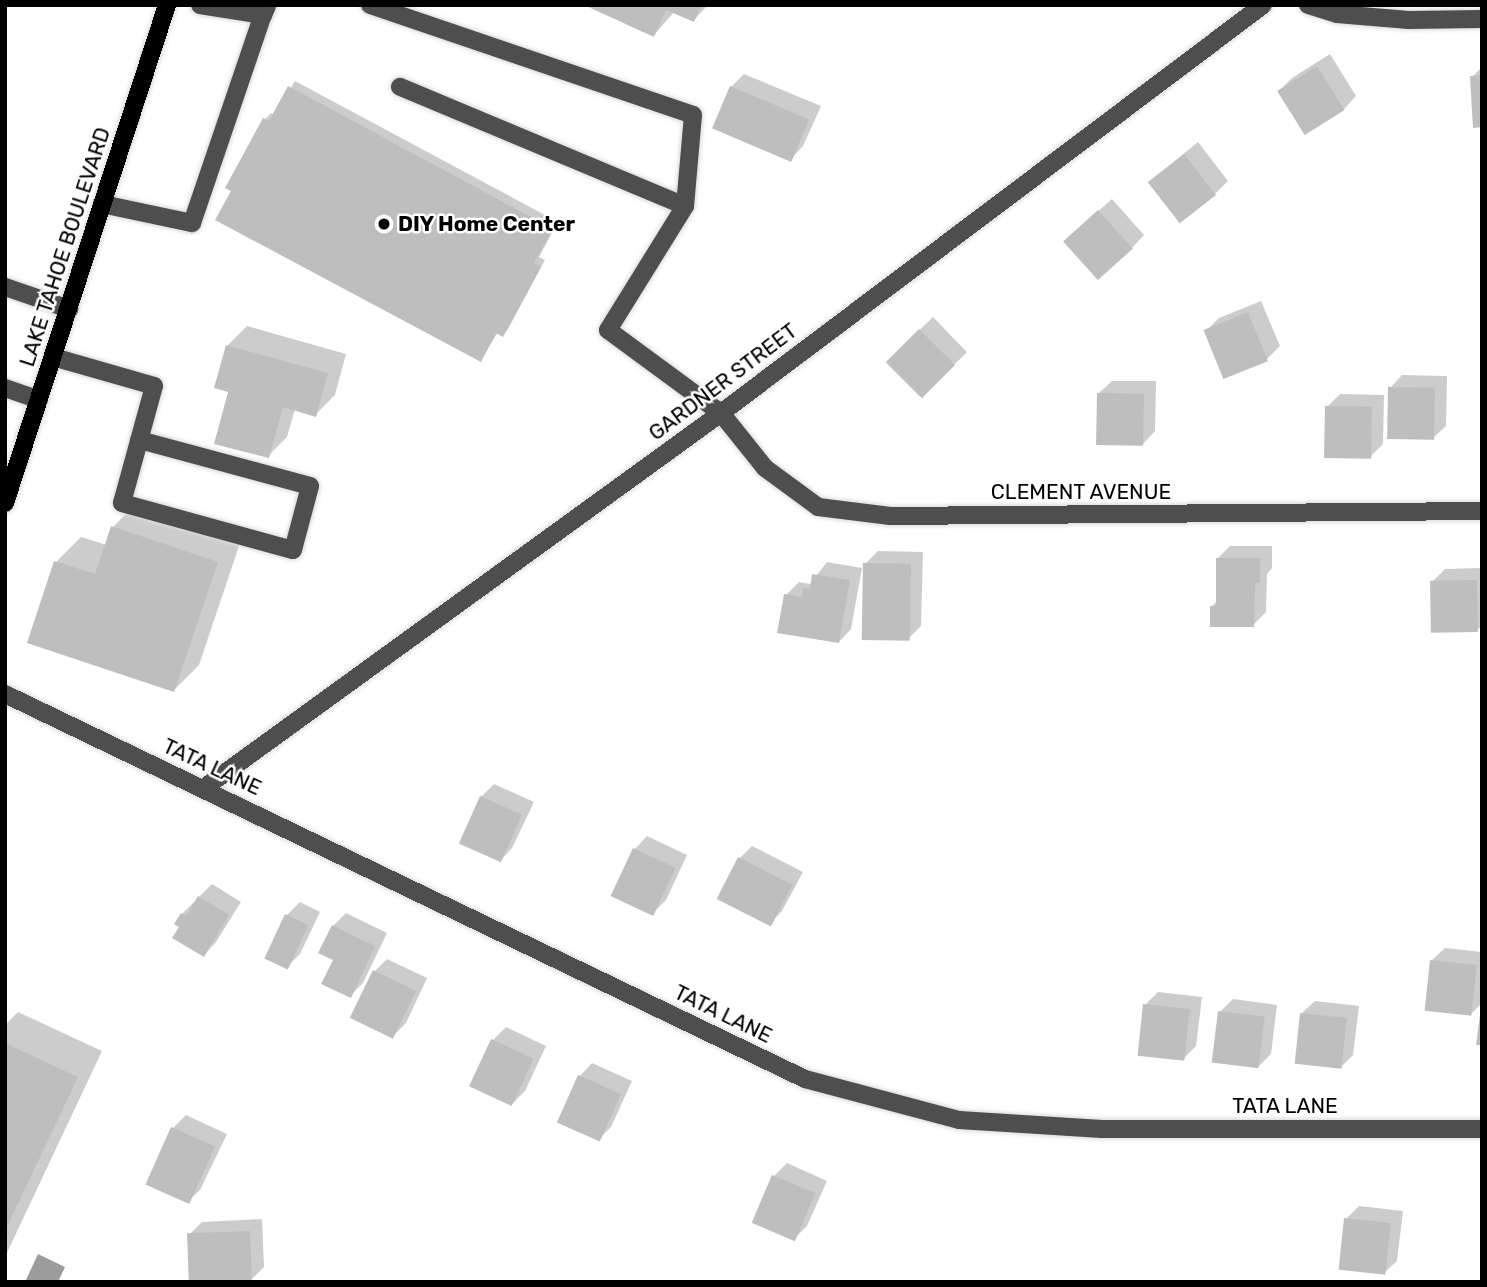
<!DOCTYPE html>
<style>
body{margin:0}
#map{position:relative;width:1487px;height:1287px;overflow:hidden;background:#fff;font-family:Rubik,sans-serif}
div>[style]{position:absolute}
.water>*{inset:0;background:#9c9c9c}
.shadow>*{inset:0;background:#0003;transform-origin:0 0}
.building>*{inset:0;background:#bebebe;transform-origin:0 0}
.roads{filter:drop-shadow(0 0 2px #dbdbdb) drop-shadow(0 0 2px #dbdbdb)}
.minor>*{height:18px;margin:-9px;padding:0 9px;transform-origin:9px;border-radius:9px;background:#4e4e4e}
.major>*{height:18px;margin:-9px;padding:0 9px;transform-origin:9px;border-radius:9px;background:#000}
.dots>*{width:19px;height:19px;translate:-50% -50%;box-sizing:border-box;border:4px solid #fff;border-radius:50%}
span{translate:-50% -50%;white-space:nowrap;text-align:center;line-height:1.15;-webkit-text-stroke:5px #fff;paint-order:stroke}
.poi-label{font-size:21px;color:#000;font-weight:700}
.left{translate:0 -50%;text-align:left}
.street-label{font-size:21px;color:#000}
.frame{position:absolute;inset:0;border:7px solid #000;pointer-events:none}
</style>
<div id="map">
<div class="water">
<div style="clip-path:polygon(38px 1254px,65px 1267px,58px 1282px,25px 1282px)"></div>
</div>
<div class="shadow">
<div style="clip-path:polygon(588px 5px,708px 5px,694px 20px,675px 11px,654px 35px)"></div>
<div style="clip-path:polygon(1330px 54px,1356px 96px,1344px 109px,1279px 91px,1292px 78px)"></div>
<div style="clip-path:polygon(1482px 67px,1482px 125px,1472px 77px)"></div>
<div style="clip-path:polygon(744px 74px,821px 106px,803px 146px,791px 159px,731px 87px)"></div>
<div style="clip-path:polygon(295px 81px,558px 222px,539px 257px,545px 260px,508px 329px,502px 335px,498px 332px,481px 360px,233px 191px,265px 119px,271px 113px,274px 115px)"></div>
<div style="clip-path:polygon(1198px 142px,1228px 181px,1215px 194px,1149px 182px)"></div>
<div style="clip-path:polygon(1112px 199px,1144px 235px,1132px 248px,1078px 229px)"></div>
<div style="clip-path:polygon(1261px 301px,1280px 346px,1267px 359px,1206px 331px,1219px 318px)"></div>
<div style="left:933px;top:317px;width:49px;height:63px;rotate:46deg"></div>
<div style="clip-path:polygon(247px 326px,346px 354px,335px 395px,315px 415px,295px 409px,287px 437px,268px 456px,230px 391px,227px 346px)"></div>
<div style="clip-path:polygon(1402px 375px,1447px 376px,1446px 426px,1433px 438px,1390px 388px)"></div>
<div style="clip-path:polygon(1112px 381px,1156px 381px,1155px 431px,1143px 444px,1099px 393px)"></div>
<div style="clip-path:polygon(1340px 394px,1384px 395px,1383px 444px,1370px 457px,1327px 407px)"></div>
<div style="clip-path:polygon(138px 502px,242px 537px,199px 665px,174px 690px,56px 562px,81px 537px,107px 545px,113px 527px)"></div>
<div style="clip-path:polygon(1230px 546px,1272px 546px,1272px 568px,1267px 574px,1266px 612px,1253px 625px,1212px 606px,1218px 600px,1218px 558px)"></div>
<div style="clip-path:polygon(878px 551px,923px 552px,921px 626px,908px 639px,865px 564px)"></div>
<div style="clip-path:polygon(827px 562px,862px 568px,851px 629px,839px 642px,786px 595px,799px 582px,810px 584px)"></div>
<div style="clip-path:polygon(1482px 568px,1482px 626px,1477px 630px,1432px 582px,1445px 569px)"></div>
<div style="clip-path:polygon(494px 784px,534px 802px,512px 848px,500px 861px,481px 797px)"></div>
<div style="clip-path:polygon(647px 836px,687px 855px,666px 900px,653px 913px,635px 849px)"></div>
<div style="clip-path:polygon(752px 846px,803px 872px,782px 911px,769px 924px,740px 858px)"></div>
<div style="clip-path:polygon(212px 884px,241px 902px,216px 942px,204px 955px,181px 926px,182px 914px)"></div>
<div style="clip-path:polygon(300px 902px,320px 912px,300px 954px,287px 967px,287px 915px)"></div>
<div style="clip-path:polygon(346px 913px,387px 933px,363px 983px,350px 996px,335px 960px,333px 926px)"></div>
<div style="clip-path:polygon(1445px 948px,1482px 952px,1482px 1003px,1470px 1015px,1432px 960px)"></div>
<div style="clip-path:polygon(387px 959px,427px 978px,406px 1023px,393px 1036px,375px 971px)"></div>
<div style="clip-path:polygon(1158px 992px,1202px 997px,1196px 1046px,1183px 1059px,1145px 1005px)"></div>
<div style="clip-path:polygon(1233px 999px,1277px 1005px,1271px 1054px,1258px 1067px,1220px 1012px)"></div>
<div style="clip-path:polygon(1315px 1001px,1359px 1006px,1353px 1055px,1340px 1068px,1302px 1013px)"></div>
<div style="clip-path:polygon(18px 1012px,102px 1051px,5px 1257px,5px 1025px)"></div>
<div style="clip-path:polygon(506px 1027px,546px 1046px,525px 1091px,512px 1104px,472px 1085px,493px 1040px)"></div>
<div style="clip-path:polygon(592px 1063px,632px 1081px,611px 1127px,598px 1140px,580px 1076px)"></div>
<div style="clip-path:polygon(186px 1115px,227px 1134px,200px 1190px,187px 1202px,147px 1183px,173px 1128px)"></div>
<div style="clip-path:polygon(787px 1163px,827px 1181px,807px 1226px,794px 1239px,774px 1176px)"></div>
<div style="clip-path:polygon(1359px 1206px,1403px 1211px,1397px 1261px,1384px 1273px,1346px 1219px)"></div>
<div style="clip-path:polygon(262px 1219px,264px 1267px,251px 1280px,191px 1282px,189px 1235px,202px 1222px)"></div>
</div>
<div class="building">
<div style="clip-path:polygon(584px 5px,701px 5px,694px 22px,666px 10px,654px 37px)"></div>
<div style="left:1317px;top:66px;width:52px;height:47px;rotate:58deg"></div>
<div style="clip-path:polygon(1482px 75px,1482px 127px,1473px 128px,1470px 76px)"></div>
<div style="clip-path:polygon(288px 86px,553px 229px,534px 263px,541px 267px,503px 337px,496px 333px,481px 362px,215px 220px,231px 191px,225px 188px,263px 118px,269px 121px)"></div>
<div style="left:730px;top:86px;width:86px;height:46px;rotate:23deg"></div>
<div style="left:1184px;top:154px;width:52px;height:46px;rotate:52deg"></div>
<div style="left:1098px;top:210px;width:52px;height:47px;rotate:48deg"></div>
<div style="left:1248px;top:312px;width:53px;height:48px;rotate:68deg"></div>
<div style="left:919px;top:329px;width:51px;height:47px;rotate:45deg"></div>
<div style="clip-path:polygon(226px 345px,328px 373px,316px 417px,283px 407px,269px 458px,214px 444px,228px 392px,214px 388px)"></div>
<div style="left:1388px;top:387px;width:47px;height:52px;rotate:1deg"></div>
<div style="left:1097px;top:393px;width:47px;height:52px;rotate:1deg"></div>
<div style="left:1325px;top:406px;width:47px;height:52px;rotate:1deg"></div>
<div style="clip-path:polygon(111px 526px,218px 562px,174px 692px,27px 643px,54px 561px,95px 574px)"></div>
<div style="clip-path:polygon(1216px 558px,1260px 558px,1260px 583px,1255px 583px,1254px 627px,1210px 627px,1210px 606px,1216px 606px)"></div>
<div style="left:863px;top:563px;width:48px;height:77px;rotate:1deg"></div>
<div style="clip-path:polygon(812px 574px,850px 580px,839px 643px,777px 633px,784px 594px,802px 597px,803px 587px,810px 589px)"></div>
<div style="left:1477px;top:580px;width:52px;height:47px;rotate:89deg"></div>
<div style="left:480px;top:796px;width:46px;height:52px;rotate:24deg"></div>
<div style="left:633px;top:848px;width:47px;height:53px;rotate:25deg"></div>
<div style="left:738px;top:857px;width:61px;height:47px;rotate:27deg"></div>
<div style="clip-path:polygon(198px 896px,229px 915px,204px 957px,172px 938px,179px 927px,174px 924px,181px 913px,186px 916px)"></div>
<div style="left:285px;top:914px;width:26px;height:49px;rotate:25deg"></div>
<div style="clip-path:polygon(332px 925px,375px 946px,351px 998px,321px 984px,333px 960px,318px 953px)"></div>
<div style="left:1430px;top:960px;width:47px;height:51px;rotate:6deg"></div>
<div style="left:373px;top:970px;width:48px;height:53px;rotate:26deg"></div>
<div style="left:1143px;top:1004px;width:47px;height:52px;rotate:6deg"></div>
<div style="left:1218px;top:1011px;width:47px;height:52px;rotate:7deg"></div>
<div style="left:1300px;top:1013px;width:47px;height:51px;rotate:6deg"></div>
<div style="clip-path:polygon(1480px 1015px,1482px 1015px,1482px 1045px,1476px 1045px)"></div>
<div style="left:491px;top:1039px;width:47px;height:52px;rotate:25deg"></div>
<div style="clip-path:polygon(5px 1043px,78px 1077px,5px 1231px)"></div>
<div style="left:578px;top:1075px;width:47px;height:52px;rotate:24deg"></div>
<div style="left:171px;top:1127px;width:48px;height:63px;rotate:24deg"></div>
<div style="left:772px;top:1175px;width:47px;height:52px;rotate:23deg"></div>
<div style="left:1344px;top:1218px;width:47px;height:52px;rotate:6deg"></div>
<div style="left:250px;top:1231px;width:50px;height:63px;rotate:88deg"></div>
</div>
<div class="roads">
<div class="minor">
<div style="left:200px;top:5px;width:64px;rotate:9deg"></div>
<div style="left:263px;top:15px;width:10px;rotate:-66deg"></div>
<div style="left:370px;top:5px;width:341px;rotate:18.8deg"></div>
<div style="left:693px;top:115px;width:91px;rotate:95deg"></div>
<div style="left:685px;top:206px;width:309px;rotate:-157.3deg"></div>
<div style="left:1308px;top:5px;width:30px;rotate:17deg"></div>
<div style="left:1337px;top:14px;width:72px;rotate:4.8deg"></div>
<div style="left:1409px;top:20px;width:73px;rotate:-0.8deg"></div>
<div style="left:102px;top:204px;width:92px;rotate:11.9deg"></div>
<div style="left:192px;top:223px;width:220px;rotate:-71.2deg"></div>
<div style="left:685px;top:206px;width:146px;rotate:121.8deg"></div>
<div style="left:608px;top:330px;width:140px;rotate:36.3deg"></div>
<div style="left:721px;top:413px;width:70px;rotate:51.3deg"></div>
<div style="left:765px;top:468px;width:66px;rotate:36.3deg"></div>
<div style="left:818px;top:507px;width:73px;rotate:7.1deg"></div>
<div style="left:890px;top:516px;width:592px;rotate:-0.48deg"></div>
<div style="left:5px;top:287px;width:68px;rotate:19deg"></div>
<div style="left:53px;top:357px;width:105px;rotate:16deg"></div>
<div style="left:154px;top:386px;width:121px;rotate:105.3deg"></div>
<div style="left:122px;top:503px;width:177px;rotate:15.4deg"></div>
<div style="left:293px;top:550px;width:66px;rotate:-75.1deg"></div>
<div style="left:310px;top:486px;width:177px;rotate:-164.9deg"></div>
<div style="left:5px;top:388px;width:36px;rotate:19deg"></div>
<div style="left:5px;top:694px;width:888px;rotate:25.7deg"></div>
<div style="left:805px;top:1079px;width:159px;rotate:14.9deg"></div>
<div style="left:959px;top:1120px;width:143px;rotate:3.6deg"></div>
<div style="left:1102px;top:1129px;width:380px"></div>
<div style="left:204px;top:788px;width:639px;rotate:-35.95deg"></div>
<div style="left:721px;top:413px;width:678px;rotate:-36.97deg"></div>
</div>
<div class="major">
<div style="left:5px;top:503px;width:524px;rotate:-71.98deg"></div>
</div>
</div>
<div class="dots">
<div style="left:384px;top:224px;background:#000"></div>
</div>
<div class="poi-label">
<span class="left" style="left:398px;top:224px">DIY Home Center</span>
</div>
<div class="street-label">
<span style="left:65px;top:247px;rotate:-72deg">LAKE TAHOE BOULEVARD</span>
<span style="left:723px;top:382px;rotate:-37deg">GARDNER STREET</span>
<span style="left:1081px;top:492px">CLEMENT AVENUE</span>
<span style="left:212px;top:767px;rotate:25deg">TATA LANE</span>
<span style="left:723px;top:1014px;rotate:26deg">TATA LANE</span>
<span style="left:1285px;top:1106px">TATA LANE</span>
</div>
<div class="frame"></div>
</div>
